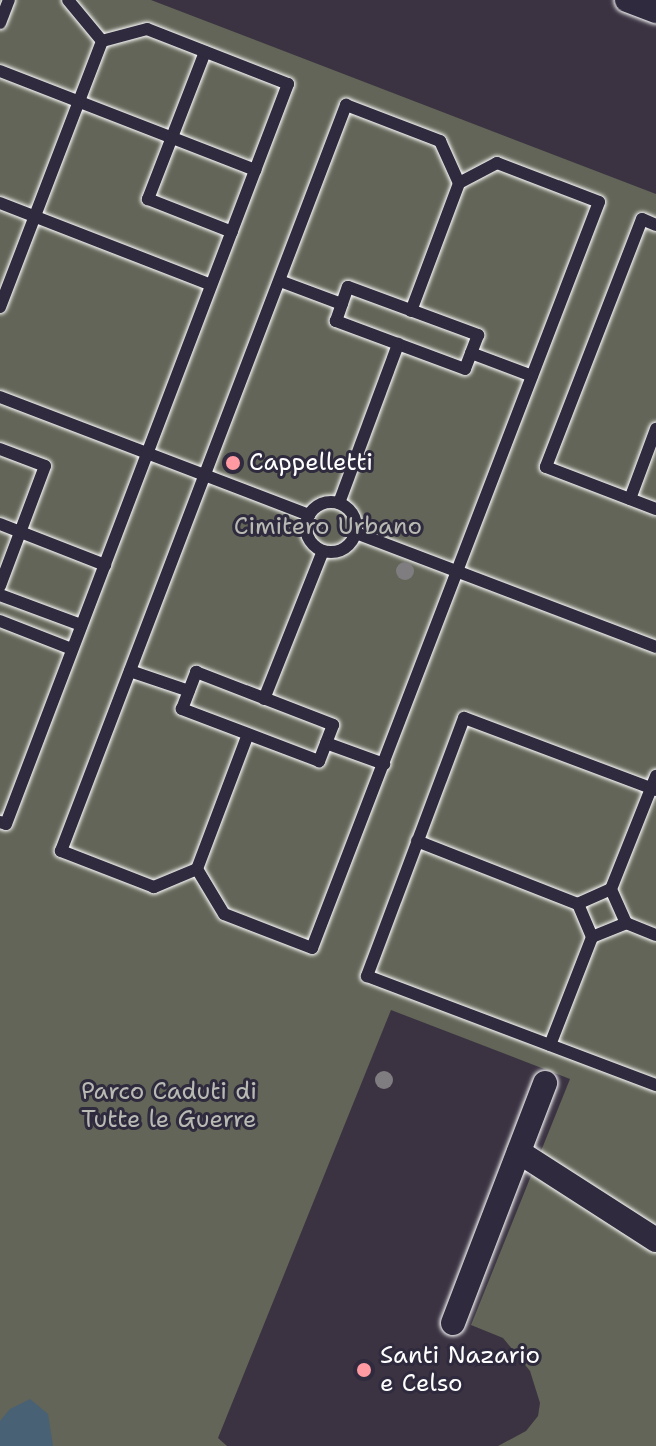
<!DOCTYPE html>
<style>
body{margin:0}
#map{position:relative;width:656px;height:1446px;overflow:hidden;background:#3b3342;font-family:"Shantell Sans",sans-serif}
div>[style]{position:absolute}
.green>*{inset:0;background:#626557}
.water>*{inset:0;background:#496174}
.roads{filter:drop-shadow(0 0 2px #fff) drop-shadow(0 0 2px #fff)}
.lane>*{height:12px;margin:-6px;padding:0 6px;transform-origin:6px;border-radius:6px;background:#2f2a3d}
.lane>.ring{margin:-6px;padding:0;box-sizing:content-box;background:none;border:12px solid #2f2a3d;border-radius:50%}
.street>*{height:24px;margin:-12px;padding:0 12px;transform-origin:12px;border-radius:12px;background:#2f2a3d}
.trees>*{width:18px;height:18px;margin:-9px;border-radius:50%;background:#807d80}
.dots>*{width:22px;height:22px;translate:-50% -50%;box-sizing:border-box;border:4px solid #2f2a3d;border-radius:50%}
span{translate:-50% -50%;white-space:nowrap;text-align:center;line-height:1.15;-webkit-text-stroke:6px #2f2a3d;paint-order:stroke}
.poi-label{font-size:24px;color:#fff}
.left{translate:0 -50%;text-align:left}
.park-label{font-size:24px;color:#b8bab3}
</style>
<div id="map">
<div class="green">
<div style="clip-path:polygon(0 0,151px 0,656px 194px,656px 1446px,498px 1446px,526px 1431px,538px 1416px,540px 1403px,530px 1371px,503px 1338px,471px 1325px,570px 1079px,391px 1010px,218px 1438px,227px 1446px,0 1446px)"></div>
</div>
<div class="water">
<div style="clip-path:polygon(30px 1399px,48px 1414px,53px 1446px,0 1446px,0 1421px,10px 1409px)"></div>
</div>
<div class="roads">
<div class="lane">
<div style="left:0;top:23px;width:25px;rotate:-69deg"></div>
<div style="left:205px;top:52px;width:158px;rotate:111.2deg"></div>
<div style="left:148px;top:199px;width:90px;rotate:21.4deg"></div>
<div style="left:0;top:71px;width:274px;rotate:21.2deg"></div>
<div style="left:346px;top:105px;width:101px;rotate:21deg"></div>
<div style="left:440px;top:141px;width:46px;rotate:65.7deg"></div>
<div style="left:459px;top:183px;width:43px;rotate:-27.8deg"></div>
<div style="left:497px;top:163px;width:109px;rotate:20.9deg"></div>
<div style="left:599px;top:202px;width:799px;rotate:111.04deg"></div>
<div style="left:312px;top:948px;width:94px;rotate:-158.9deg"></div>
<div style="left:224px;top:914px;width:52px;rotate:-121deg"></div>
<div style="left:197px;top:869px;width:47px;rotate:157.3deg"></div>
<div style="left:154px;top:887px;width:100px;rotate:-158.8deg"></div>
<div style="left:61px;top:851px;width:799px;rotate:-69.09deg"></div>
<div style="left:0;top:203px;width:226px;rotate:21.2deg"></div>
<div style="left:656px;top:225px;width:15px;rotate:-157deg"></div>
<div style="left:642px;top:219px;width:266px;rotate:111.2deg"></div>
<div style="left:546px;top:467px;width:118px;rotate:20.9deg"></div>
<div style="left:280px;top:281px;width:66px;rotate:20.4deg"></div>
<div style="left:348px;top:287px;width:139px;rotate:20.3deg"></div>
<div style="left:478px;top:335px;width:36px;rotate:111deg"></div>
<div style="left:465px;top:369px;width:138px;rotate:-159.6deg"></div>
<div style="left:336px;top:321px;width:36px;rotate:-71deg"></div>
<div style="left:0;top:307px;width:285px;rotate:-69deg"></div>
<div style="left:411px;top:311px;width:137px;rotate:-69.4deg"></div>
<div style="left:471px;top:353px;width:65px;rotate:20.7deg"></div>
<div style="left:0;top:397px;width:331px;rotate:20.9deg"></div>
<div style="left:0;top:449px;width:48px;rotate:20.7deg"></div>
<div style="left:45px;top:466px;width:128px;rotate:110.6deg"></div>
<div style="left:630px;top:499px;width:75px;rotate:-69.6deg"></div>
<div class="ring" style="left:306px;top:502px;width:38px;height:38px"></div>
<div style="left:339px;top:503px;width:170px;rotate:-69.6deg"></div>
<div style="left:0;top:524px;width:113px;rotate:21.3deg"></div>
<div style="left:356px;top:533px;width:321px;rotate:20.8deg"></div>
<div style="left:0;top:595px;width:86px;rotate:20.3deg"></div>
<div style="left:0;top:621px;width:77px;rotate:21.3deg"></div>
<div style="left:130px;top:671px;width:62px;rotate:18.7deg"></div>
<div style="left:196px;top:672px;width:147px;rotate:21.1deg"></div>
<div style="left:333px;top:725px;width:39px;rotate:111deg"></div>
<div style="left:319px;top:761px;width:147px;rotate:-159.2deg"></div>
<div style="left:182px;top:709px;width:40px;rotate:-69deg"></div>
<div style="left:264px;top:699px;width:159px;rotate:-68.3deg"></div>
<div style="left:326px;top:743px;width:62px;rotate:19.9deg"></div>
<div style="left:656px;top:790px;width:205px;rotate:-159.4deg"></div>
<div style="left:464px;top:718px;width:276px;rotate:110.6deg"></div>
<div style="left:367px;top:976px;width:309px;rotate:20.7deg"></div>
<div style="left:0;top:822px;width:6px;rotate:18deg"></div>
<div style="left:6px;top:824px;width:792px;rotate:-69.14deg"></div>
<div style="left:288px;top:84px;width:151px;rotate:-158.7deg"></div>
<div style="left:147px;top:29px;width:47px;rotate:165.1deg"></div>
<div style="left:102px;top:41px;width:53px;rotate:-129.7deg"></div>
<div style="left:417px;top:841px;width:173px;rotate:21.4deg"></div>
<div style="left:197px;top:869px;width:144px;rotate:-69.3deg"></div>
<div style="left:611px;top:889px;width:122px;rotate:-68.3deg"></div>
<div style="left:626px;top:923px;width:32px;rotate:22deg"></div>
<div style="left:550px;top:1045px;width:116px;rotate:-68.7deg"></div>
<div style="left:592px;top:937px;width:37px;rotate:-22deg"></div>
<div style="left:626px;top:923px;width:37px;rotate:-114deg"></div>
<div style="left:611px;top:889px;width:36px;rotate:156deg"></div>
<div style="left:578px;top:904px;width:36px;rotate:67deg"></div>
</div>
<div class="street">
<div style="left:627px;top:0;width:31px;rotate:21deg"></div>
<div style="left:519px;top:1152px;width:163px;rotate:32.7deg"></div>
<div style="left:453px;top:1323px;width:257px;rotate:-69deg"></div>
</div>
</div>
<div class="trees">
<div style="left:405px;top:571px"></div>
<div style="left:384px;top:1080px"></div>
</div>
<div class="dots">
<div style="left:233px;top:463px;background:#ff9aa2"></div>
<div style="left:364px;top:1370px;background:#ff9aa2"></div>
</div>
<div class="poi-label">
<span class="left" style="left:249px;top:463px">Cappelletti</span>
<span class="left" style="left:380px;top:1370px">Santi Nazario<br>e Celso</span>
</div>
<div class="park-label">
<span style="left:328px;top:527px">Cimitero Urbano</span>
<span style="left:169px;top:1106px">Parco Caduti di<br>Tutte le Guerre</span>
</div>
</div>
